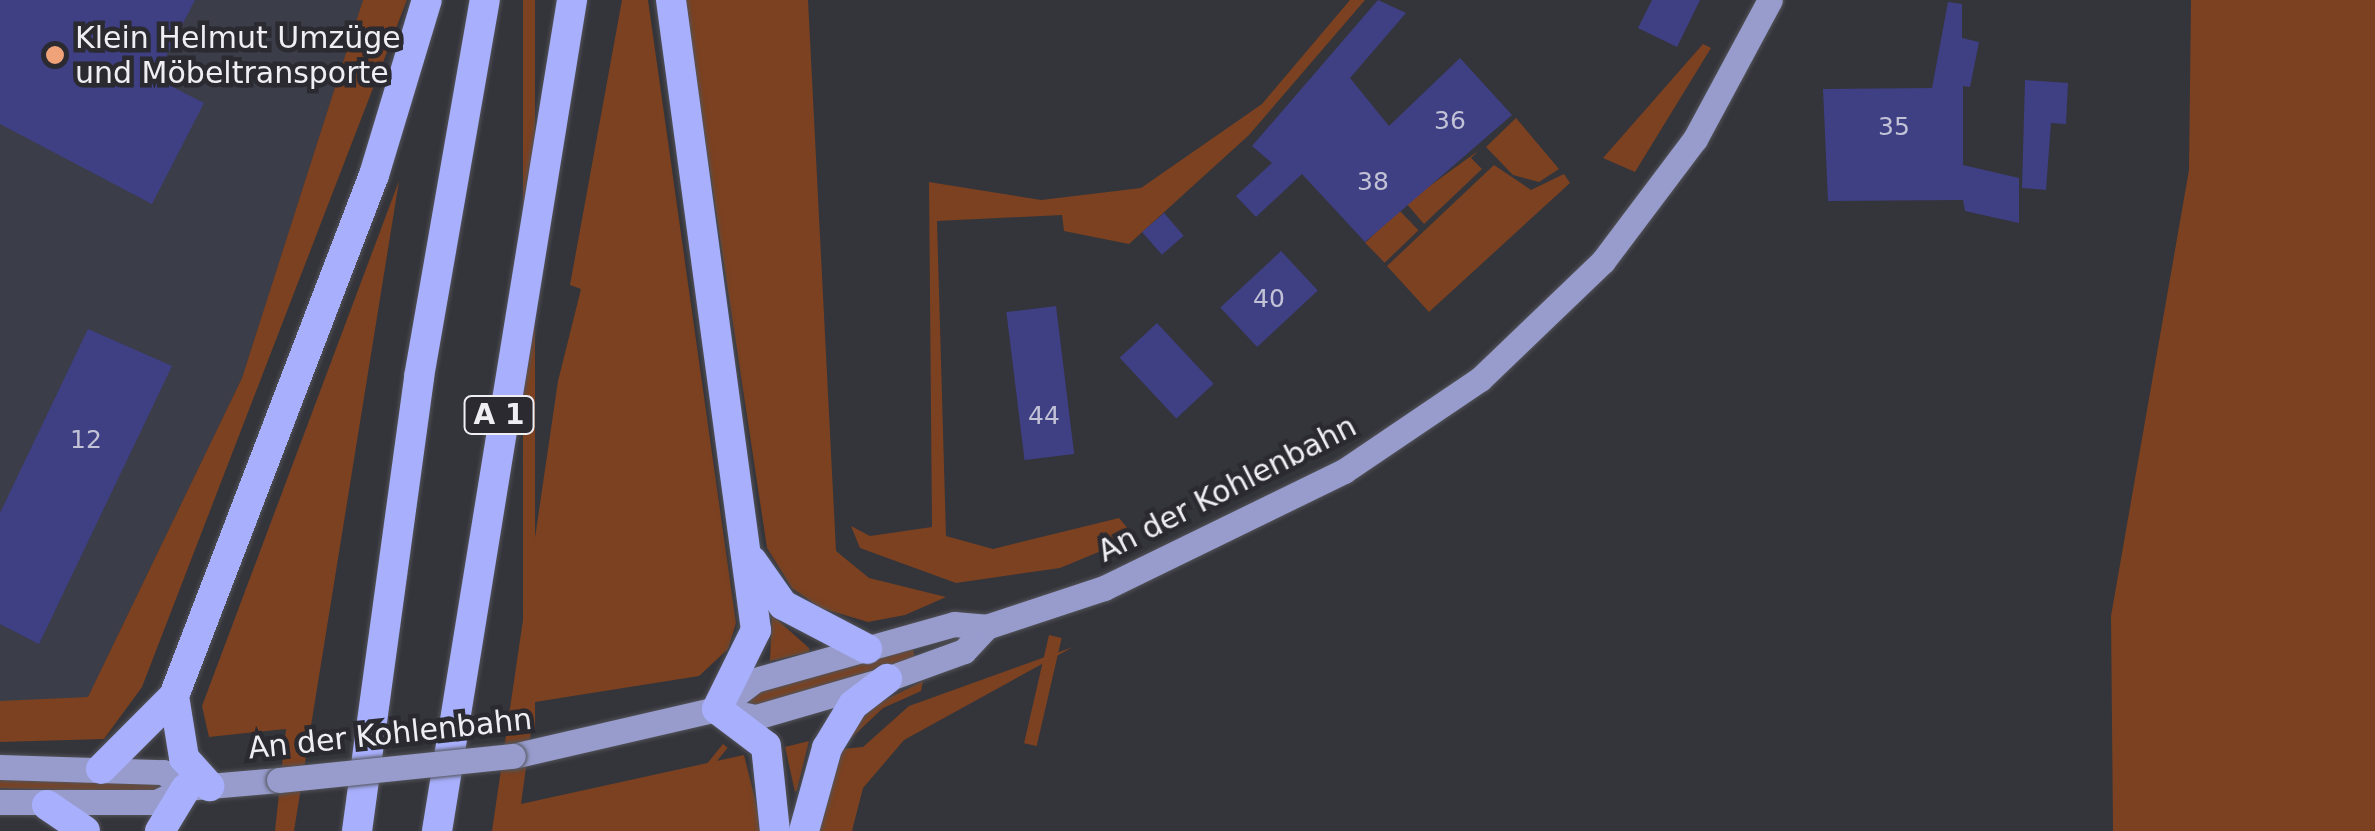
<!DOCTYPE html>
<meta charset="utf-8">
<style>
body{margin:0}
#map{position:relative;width:2375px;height:831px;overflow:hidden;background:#34343b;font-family:"DejaVu Sans",sans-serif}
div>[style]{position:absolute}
.built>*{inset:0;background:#3b3d49}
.green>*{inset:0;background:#7b4120;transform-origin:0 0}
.building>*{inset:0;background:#3f3f84;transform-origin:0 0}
.roads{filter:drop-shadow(0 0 2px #525358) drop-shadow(0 0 2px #525358)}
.major>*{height:25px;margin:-12.5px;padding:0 12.5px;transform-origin:12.5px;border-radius:12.5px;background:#979ccd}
.highway>*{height:30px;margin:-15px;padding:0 15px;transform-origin:15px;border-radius:15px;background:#a8affc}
.bridges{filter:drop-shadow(0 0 2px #525358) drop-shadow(0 0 2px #525358)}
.major-bridge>*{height:25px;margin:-12.5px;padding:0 12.5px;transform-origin:12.5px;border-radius:12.5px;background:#979ccd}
.dots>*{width:28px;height:28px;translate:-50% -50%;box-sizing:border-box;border:5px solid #2a2a30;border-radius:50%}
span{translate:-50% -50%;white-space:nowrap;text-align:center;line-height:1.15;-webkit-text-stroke:9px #2a2a30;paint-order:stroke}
.number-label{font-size:25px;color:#c2c2d7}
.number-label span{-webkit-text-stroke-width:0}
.shield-label span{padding:2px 8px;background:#2a2a30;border:2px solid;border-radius:8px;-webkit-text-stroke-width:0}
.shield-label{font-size:28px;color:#eeeef3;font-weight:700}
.poi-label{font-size:30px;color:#eeeef3}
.left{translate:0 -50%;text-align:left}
.street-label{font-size:30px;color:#eeeef3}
</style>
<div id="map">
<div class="built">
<div style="clip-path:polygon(0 0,363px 0,242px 378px,88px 697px,48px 702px,0 701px)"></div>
</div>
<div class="green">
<div style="clip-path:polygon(363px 0,407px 0,142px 687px,104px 739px,0 742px,0 701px,88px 697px,242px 378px)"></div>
<div style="left:523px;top:0;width:12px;height:733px"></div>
<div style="clip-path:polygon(622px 0,648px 0,736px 623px,728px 649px,699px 676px,535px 702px,521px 804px,744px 755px,763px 831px,492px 831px,558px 381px,581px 289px,570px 285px)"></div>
<div style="clip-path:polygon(684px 0,808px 0,836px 551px,869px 578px,946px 597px,905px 615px,868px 622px,821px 608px,792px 588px,767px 548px)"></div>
<div style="clip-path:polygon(1350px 0,1365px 0,1249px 135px,1129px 244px,1064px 231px,1062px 215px,937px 221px,946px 536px,993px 549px,1119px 518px,1135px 537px,1060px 568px,956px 583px,860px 548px,851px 526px,870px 536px,932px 527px,929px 182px,1041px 200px,1141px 188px,1262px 104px)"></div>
<div style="clip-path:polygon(2191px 0,2375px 0,2375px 831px,2113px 831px,2111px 616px,2189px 170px)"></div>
<div style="clip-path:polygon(1703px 44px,1711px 48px,1635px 172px,1603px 158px)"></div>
<div style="clip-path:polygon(1516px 118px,1559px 169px,1539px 182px,1513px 175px,1486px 147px)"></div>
<div style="clip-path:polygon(1478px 151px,1471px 158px,1482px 169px,1424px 224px,1406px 203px)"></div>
<div style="clip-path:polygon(1494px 165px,1531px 190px,1564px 174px,1570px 183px,1429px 312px,1387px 266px)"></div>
<div style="clip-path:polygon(399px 181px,294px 831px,275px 831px,286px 729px,209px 737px,202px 706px)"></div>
<div style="left:1399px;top:210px;width:28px;height:47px;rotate:46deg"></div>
<div style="clip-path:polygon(772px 615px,809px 648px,809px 652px,770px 661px)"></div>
<div style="left:1049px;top:635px;width:13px;height:111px;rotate:13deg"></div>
<div style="clip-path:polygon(1073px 647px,904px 740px,863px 788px,852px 831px,817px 831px,841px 749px,863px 747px,909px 706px)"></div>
<div style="clip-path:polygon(913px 649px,915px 659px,747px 709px,748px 693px)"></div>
<div style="clip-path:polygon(923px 681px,921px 691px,883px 708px,848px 741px,865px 710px)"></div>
<div style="clip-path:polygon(809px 741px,797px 790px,795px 792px,785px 747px)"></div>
<div style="left:723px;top:744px;width:6px;height:105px;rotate:39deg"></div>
<div style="clip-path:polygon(0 777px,164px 782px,159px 790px,57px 790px,0 788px)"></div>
</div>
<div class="building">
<div style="clip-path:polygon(0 0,195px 0,155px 78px,204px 103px,152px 204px,0 124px)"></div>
<div style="clip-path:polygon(1378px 0,1406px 13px,1350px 78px,1389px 126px,1460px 58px,1512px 115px,1365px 242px,1302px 174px,1256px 217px,1236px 196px,1272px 163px,1252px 146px)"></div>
<div style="clip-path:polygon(1652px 0,1700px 0,1677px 47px,1638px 28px)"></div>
<div style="clip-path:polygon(1948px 2px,1962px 4px,1962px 38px,1979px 42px,1970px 87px,1963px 86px,1963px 165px,2019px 178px,2019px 223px,1965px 211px,1963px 200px,1828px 201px,1823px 89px,1932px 88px)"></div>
<div style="clip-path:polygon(2025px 80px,2068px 83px,2066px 124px,2051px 123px,2046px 190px,2022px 188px)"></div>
<div style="left:1164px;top:213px;width:30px;height:29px;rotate:49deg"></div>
<div style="left:1281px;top:251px;width:54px;height:83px;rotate:47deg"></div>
<div style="left:1056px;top:306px;width:149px;height:50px;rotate:83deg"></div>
<div style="left:1157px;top:323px;width:83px;height:51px;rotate:47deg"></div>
<div style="clip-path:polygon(88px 329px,172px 366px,39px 644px,0 624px,0 513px)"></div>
</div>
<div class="roads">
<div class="major">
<div style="left:717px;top:709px;width:40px;rotate:12deg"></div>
<div style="left:756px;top:717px;width:136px;rotate:-16.2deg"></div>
<div style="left:887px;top:679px;width:82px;rotate:-20deg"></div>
<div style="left:964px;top:651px;width:33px;rotate:-47deg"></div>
<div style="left:513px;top:756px;width:209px;rotate:-13deg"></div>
<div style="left:717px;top:709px;width:48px;rotate:-37.3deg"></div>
<div style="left:755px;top:680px;width:207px;rotate:-15.7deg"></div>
<div style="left:954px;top:624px;width:32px;rotate:5deg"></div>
<div style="left:986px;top:627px;width:124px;rotate:-18.3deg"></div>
<div style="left:1104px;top:588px;width:267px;rotate:-26deg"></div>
<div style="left:1344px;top:471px;width:164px;rotate:-34.1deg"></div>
<div style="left:1480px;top:379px;width:170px;rotate:-43.8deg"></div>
<div style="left:1603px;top:261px;width:153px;rotate:-53deg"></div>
<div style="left:1695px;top:139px;width:158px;rotate:-61.7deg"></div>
<div style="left:0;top:767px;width:163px;rotate:1.8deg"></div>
<div style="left:163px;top:772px;width:28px;rotate:35deg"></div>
<div style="left:0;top:802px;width:156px"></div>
<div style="left:156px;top:802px;width:33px;rotate:-25deg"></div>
<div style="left:186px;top:788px;width:93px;rotate:-4.9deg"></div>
</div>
<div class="highway">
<div style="left:671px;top:0;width:636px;rotate:82.32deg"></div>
<div style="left:756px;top:630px;width:88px;rotate:116.3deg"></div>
<div style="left:717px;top:709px;width:61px;rotate:37.1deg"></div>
<div style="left:766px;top:746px;width:85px;rotate:84deg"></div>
<div style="left:752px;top:561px;width:54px;rotate:54.8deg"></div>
<div style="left:783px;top:605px;width:95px;rotate:27.6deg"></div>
<div style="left:174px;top:696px;width:63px;rotate:80.8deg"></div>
<div style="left:184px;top:758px;width:38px;rotate:48deg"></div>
<div style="left:101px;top:769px;width:103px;rotate:-45deg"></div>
<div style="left:174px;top:696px;width:558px;rotate:-69deg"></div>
<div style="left:374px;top:175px;width:183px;rotate:-73.2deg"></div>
<div style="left:47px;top:805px;width:46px;rotate:34.4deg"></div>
<div style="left:160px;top:831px;width:50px;rotate:-58.8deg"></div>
<div style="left:357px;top:831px;width:458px;rotate:-82.2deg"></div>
<div style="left:419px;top:377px;width:383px;rotate:-80.1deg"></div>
<div style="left:437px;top:831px;width:842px;rotate:-80.77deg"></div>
<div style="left:804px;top:831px;width:86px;rotate:-74.5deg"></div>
<div style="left:827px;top:748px;width:50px;rotate:-58.8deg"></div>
<div style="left:853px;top:705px;width:43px;rotate:-37.4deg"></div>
</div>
</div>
<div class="bridges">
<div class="major-bridge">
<div style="left:279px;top:780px;width:235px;rotate:-5.9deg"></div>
</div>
</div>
<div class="dots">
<div style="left:55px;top:55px;background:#f0a279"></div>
</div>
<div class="number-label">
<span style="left:1450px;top:121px">36</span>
<span style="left:1894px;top:127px">35</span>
<span style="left:1373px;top:182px">38</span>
<span style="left:1269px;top:299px">40</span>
<span style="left:1044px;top:416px">44</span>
<span style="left:86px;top:440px">12</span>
</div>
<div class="shield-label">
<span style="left:499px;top:415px">A 1</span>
</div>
<div class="poi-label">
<span class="left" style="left:75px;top:55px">Klein Helmut Umzüge<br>und Möbeltransporte</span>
</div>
<div class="street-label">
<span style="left:1227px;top:489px;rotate:-27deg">An der Kohlenbahn</span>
<span style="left:390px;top:734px;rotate:-6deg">An der Kohlenbahn</span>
</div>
</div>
